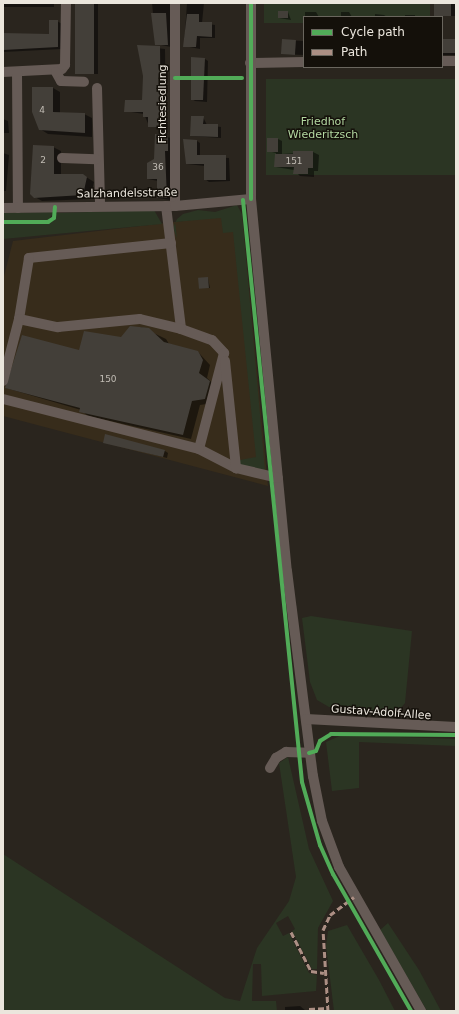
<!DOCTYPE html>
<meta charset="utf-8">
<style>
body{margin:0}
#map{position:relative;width:459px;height:1014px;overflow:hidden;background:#2a251e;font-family:"DejaVu Sans",sans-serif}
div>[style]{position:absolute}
.built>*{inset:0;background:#372c1b}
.green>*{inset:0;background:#2b3523;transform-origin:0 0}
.shadow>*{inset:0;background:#0007;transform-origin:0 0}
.building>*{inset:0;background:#433f39;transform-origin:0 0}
.minor>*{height:10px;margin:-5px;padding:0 5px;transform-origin:5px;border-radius:5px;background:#665b56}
.quiet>*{height:3px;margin-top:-1.5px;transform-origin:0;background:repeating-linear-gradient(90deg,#ac8f84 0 6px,transparent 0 9px)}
.cycleway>*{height:4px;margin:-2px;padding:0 2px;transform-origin:2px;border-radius:2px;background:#51ab58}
span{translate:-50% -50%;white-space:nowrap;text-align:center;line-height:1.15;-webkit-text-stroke:3px #14100a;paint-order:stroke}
.number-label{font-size:9px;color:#c1bcb4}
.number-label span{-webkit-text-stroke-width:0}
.street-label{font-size:11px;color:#ebe6dd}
.park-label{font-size:11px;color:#b3d8a1}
.frame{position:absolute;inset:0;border:4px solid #ebe6dd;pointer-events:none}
.legend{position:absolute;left:303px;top:16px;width:140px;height:52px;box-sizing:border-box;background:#14100a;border:1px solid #6a665e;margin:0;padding:5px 7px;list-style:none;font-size:12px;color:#ebe6dd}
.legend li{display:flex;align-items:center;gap:8px;height:20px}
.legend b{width:20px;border:1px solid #6a665e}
</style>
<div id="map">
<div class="built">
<div style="clip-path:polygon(242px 214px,268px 486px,3px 416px,3px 280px,13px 241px)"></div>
</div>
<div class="green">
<div style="clip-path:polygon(264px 3px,430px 3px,430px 17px,304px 17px,304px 23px,264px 23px)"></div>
<div style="left:456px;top:79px;width:96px;height:190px;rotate:90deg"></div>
<div style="clip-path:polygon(237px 205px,242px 214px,265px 470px,240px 465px,240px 460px,256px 457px,233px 232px,223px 233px,221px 218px,175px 222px,177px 238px,173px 228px,177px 219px,183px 214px,198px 210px,215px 212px)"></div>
<div style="clip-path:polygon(154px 210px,162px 224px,3px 239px,3px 224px,48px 223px,57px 213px)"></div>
<div style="clip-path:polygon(54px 212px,48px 221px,3px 221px,3px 213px)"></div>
<div style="clip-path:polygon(311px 616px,412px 631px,405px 703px,394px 716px,329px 707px,317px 700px,310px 682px,302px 618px)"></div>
<div style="clip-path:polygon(342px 735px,456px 739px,456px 746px,359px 742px,359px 788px,332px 791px,326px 742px)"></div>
<div style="clip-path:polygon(288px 757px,309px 849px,333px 901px,318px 928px,317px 969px,312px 969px,292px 931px,295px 929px,288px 916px,276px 923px,283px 936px,289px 933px,309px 973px,317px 975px,316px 991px,262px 996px,261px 964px,253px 964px,252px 1001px,276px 1001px,277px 1011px,3px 1011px,3px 854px,225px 998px,240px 1001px,257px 948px,289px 901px,296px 877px,279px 763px)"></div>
<div style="clip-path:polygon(388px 923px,419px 970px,441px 1011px,427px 1011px,380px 930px)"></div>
<div style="clip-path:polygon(347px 925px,379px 980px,395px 1011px,334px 1011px,326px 946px,328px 931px)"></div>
</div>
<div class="shadow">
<div style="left:3px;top:3px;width:51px;height:4px"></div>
<div style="left:76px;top:3px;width:22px;height:71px"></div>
<div style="clip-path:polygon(152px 3px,171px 3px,171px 47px,156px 44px)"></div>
<div style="clip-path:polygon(187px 3px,204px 3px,202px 23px,215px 25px,215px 38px,200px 38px,200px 49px,184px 46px)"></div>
<div style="left:435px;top:3px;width:20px;height:13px"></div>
<div style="clip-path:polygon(288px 12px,291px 20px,279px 18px)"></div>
<div style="clip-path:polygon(305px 12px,316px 12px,319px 17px,305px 17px)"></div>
<div style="clip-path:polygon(341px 12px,349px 12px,352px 17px,341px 17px)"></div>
<div style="clip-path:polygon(375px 14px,384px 15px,387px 17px,375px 17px)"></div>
<div style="left:405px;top:15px;width:10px;height:2px"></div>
<div style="clip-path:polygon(57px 21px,62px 24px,62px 49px,3px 52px,3px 34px,50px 35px)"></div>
<div style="left:283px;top:40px;width:21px;height:14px;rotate:3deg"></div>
<div style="left:442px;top:41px;width:14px;height:14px"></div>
<div style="clip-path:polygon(138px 46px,165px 49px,166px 129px,149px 126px,144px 114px,125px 111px,143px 101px,144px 76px)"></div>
<div style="clip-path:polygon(205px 59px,208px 61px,207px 102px,195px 101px,192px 99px)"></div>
<div style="clip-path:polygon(53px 88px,60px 92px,60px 114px,84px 114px,92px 118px,92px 137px,48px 134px,40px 129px)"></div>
<div style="clip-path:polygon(203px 117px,207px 125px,221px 127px,221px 138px,191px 136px)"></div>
<div style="clip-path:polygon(3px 119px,8px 121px,9px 133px,3px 133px)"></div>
<div style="clip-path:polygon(156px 135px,172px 138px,170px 200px,158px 198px,158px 181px,148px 179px,155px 160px)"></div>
<div style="clip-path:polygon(278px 139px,282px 141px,282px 154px,313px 152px,319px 155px,318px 171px,314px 171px,314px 177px,300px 176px,294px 170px,276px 167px,276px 153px,268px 151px)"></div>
<div style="clip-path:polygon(197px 141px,200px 143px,200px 156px,229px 158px,230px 181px,209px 182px,205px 179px,205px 166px,187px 164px)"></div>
<div style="clip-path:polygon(53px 147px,61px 151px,61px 175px,83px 175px,94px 182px,90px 199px,42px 201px,35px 197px)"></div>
<div style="clip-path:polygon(3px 153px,9px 155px,6px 191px,3px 191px)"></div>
<div style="clip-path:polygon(208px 278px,210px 288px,200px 288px)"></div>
<div style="clip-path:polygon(131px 327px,141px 327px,166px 339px,169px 344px,198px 352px,210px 365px,207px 378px,217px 387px,213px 403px,200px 405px,191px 439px,88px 416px,81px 410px,6px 388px,80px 351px,122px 338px)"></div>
<div style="clip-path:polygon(104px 442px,165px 451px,168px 453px,167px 458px)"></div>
<div style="clip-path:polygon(300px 1006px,306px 1011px,285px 1011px,285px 1007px)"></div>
</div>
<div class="building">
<div style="left:75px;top:3px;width:19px;height:71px"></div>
<div style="left:434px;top:3px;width:17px;height:13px"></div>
<div style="left:278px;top:11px;width:10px;height:7px"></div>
<div style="clip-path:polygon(151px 13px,166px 13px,168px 45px,155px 45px)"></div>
<div style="clip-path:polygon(187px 14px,199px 14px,199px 22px,212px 22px,212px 37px,197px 36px,196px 47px,183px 47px)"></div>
<div style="clip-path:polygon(49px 20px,58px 20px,58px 47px,3px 50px,3px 33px,49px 34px)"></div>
<div style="left:282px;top:39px;width:14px;height:15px;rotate:4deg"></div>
<div style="left:442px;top:39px;width:14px;height:14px"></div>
<div style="clip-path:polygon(137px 45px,160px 46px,161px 127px,148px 127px,148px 117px,143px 117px,143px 112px,124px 112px,125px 100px,142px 100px,143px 76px)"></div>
<div style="clip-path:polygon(191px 57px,205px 58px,203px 100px,191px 100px)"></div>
<div style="clip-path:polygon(32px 87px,53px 87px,53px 112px,85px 113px,85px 133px,39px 130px,32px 112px)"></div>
<div style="clip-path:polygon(191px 116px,204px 116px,203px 124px,218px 124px,218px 137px,190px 136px)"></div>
<div style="clip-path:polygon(155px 134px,168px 135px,168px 151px,165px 151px,167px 198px,157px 198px,157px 179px,147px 179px,147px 163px,154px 159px)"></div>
<div style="left:267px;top:138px;width:11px;height:14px"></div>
<div style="clip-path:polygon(183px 139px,197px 140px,197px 155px,226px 155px,226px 180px,204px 180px,204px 164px,186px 164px)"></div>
<div style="clip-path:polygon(33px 145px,54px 146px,54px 174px,83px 174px,87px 177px,83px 195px,34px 198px,30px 194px)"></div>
<div style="clip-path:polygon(293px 151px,313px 151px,313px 168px,308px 168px,308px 174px,293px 174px,294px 167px,274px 167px,275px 154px,293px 154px)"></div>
<div style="left:208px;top:277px;width:11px;height:10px;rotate:85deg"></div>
<div style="clip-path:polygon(130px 326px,149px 328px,164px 342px,198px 351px,203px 360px,199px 373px,210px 381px,205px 399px,192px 401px,183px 435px,79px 412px,80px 408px,5px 388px,22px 335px,79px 350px,84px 331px,121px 337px)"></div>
<div style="clip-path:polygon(105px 434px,165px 450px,163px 457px,103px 443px)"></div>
</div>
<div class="minor">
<div style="left:175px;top:3px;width:203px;rotate:90deg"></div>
<div style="left:251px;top:3px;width:196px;rotate:90deg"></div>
<div style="left:251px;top:199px;width:374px;rotate:84.5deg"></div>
<div style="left:287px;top:571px;width:207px;rotate:82.8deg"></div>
<div style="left:313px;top:776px;width:46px;rotate:78.7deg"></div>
<div style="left:322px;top:821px;width:49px;rotate:69.7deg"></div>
<div style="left:339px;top:867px;width:166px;rotate:60.3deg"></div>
<div style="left:442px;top:61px;width:14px"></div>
<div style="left:250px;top:63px;width:54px;rotate:-1.1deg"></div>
<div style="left:3px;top:72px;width:59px;rotate:-2.9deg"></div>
<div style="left:62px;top:69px;width:5px;rotate:-53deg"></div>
<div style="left:65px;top:65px;width:62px;rotate:-89.1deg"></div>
<div style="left:17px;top:72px;width:136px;rotate:89.6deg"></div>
<div style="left:56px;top:72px;width:10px;rotate:61deg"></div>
<div style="left:61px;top:81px;width:23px;rotate:2deg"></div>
<div style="left:97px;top:88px;width:118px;rotate:88.5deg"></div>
<div style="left:62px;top:158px;width:34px;rotate:2deg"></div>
<div style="left:166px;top:206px;width:124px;rotate:83deg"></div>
<div style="left:181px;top:329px;width:33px;rotate:20deg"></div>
<div style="left:212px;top:340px;width:18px;rotate:47deg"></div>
<div style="left:224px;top:353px;width:99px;rotate:104.6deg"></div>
<div style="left:199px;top:449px;width:42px;rotate:27.2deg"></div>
<div style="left:236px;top:468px;width:43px;rotate:13.4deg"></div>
<div style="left:3px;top:208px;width:172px;rotate:-0.7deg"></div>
<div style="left:175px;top:206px;width:76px;rotate:-5.3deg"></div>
<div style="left:171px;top:243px;width:143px;rotate:174deg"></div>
<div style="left:29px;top:258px;width:62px;rotate:99.3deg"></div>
<div style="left:19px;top:319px;width:40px;rotate:12deg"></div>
<div style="left:58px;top:327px;width:82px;rotate:-5.6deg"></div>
<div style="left:140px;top:319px;width:42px;rotate:13.7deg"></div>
<div style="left:225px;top:361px;width:108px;rotate:84.1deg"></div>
<div style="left:3px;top:381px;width:64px;rotate:-75.5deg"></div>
<div style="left:3px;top:399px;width:202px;rotate:14.3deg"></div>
<div style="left:306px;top:719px;width:150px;rotate:3.1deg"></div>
<div style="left:270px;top:768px;width:12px;rotate:-59deg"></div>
<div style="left:276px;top:758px;width:12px;rotate:-31deg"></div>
<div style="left:286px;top:752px;width:23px;rotate:2deg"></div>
</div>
<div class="quiet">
<div style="left:291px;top:932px;width:44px;rotate:62.9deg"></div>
<div style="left:311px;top:971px;width:13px;rotate:9deg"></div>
<div style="left:309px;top:1009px;width:19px;rotate:-3deg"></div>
<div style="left:328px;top:1011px;width:81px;rotate:-93.5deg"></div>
<div style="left:323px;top:930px;width:17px;rotate:-65deg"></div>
<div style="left:330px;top:915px;width:30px;rotate:-37deg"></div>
</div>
<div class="cycleway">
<div style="left:251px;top:3px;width:196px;rotate:90deg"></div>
<div style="left:175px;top:78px;width:67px"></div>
<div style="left:243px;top:200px;width:585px;rotate:84.21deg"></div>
<div style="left:302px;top:782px;width:66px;rotate:74.1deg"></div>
<div style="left:320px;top:845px;width:32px;rotate:66deg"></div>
<div style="left:333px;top:874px;width:158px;rotate:60.3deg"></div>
<div style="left:3px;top:222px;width:45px"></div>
<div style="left:48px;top:222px;width:7px;rotate:-34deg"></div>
<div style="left:54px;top:218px;width:11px;rotate:-85deg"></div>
<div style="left:309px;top:753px;width:7px;rotate:-16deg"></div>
<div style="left:316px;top:751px;width:11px;rotate:-68deg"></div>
<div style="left:320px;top:741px;width:13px;rotate:-32deg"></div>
<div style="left:331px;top:734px;width:125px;rotate:0.5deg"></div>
</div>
<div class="number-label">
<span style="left:42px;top:110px">4</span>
<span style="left:43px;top:160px">2</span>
<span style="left:294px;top:161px">151</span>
<span style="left:158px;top:167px">36</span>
<span style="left:108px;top:379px">150</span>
</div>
<div class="street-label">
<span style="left:163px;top:104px;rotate:-90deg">Fichtesiedlung</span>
<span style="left:127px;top:194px;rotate:-1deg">Salzhandelsstraße</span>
<span style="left:381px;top:713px;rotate:4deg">Gustav-Adolf-Allee</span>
</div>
<div class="park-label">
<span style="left:323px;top:129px">Friedhof<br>Wiederitzsch</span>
</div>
<div class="frame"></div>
<ul class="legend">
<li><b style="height:5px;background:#51ab58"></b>Cycle path</li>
<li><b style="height:5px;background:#ac8f84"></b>Path</li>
</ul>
</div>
